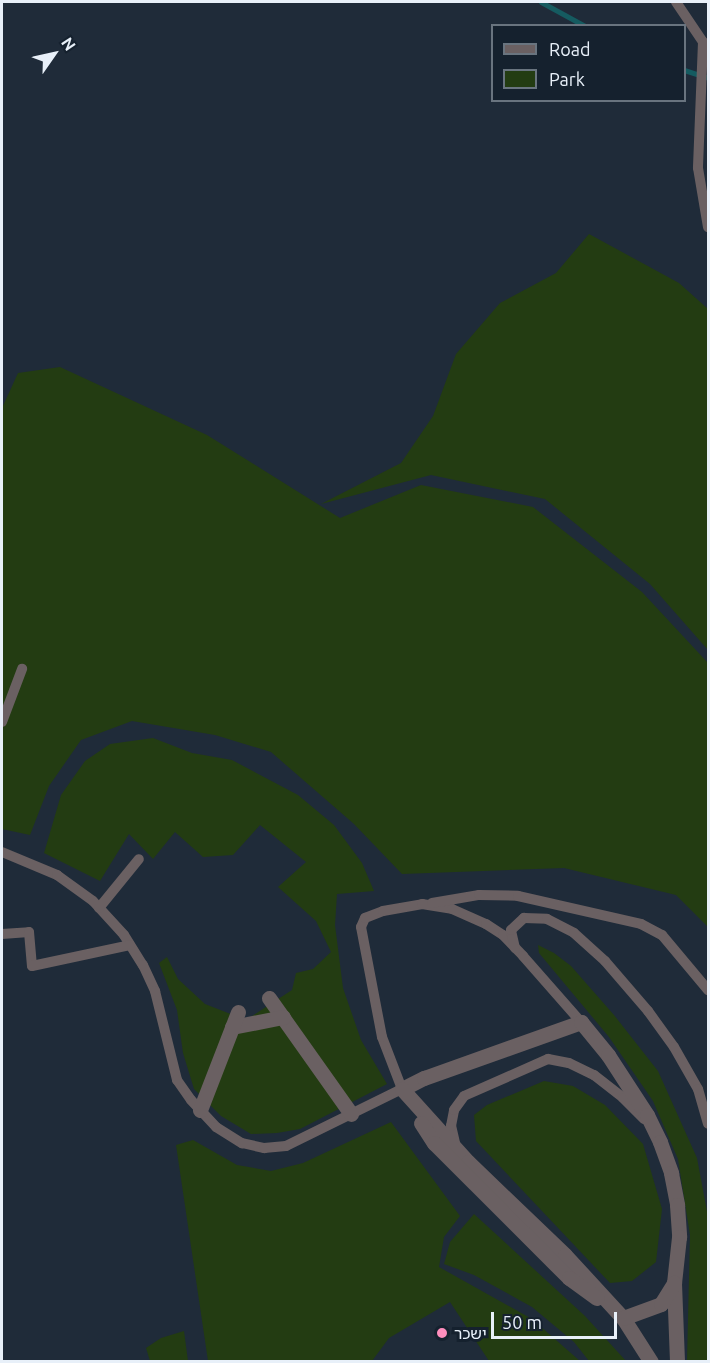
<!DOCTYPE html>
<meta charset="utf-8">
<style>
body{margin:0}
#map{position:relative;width:710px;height:1363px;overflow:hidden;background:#1f2b39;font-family:Ubuntu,"Noto Sans Hebrew",sans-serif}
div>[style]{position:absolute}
.green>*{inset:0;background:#233c12}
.stream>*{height:5px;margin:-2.5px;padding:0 2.5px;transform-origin:2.5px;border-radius:2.5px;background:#155b60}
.service>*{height:10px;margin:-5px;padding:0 5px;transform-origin:5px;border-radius:5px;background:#6a6062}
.pedestrian>*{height:15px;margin:-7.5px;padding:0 7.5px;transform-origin:7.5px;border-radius:7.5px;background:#6a6062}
.minor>*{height:15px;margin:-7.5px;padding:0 7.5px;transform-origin:7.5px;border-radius:7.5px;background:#6a6062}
.dots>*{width:16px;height:16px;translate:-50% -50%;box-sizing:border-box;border:3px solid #15212e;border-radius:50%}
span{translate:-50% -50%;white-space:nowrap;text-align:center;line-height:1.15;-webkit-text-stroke:6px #15212e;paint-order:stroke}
.poi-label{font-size:16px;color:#e8f0f9}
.left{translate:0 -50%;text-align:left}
.frame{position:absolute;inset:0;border:3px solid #e8f0f9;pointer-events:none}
.legend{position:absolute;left:491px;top:24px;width:195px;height:78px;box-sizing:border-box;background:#15212e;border:2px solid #69747f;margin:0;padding:8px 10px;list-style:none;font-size:18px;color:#e8f0f9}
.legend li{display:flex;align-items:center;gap:12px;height:30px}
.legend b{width:30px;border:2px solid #69747f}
.north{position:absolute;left:24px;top:24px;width:60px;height:60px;-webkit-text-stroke:4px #15212e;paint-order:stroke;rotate:56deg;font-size:16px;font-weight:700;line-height:24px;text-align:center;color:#e8f0f9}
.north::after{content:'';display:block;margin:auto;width:21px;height:27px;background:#e8f0f9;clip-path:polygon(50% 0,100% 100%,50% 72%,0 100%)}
.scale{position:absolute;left:491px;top:1312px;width:126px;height:27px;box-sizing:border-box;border:3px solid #e8f0f9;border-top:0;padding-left:8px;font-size:18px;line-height:21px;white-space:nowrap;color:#e8f0f9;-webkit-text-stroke:4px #15212e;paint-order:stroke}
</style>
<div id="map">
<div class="green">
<div style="clip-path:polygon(589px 234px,679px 283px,708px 309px,708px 650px,650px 584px,545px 499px,431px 475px,321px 504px,401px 463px,433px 416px,456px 354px,500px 303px,556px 273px)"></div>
<div style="clip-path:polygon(60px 367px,207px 435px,340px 518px,421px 485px,533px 507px,642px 592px,708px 663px,708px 927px,676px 895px,564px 868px,402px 874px,354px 824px,271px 752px,215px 735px,132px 721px,81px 740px,49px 786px,30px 835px,2px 829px,2px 408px,18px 373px)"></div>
<div style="clip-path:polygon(153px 738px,192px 753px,232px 760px,298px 795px,334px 825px,362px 863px,374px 891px,337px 894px,335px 925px,343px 988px,361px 1040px,387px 1084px,300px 1129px,277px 1133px,251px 1134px,221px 1116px,194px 1089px,183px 1053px,177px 1010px,159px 963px,167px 957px,178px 979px,205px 1004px,246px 1020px,292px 990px,296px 973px,313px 969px,331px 952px,316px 921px,278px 887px,306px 862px,260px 825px,233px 855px,203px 857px,175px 832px,153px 859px,129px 834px,100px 881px,44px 853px,61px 795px,85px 761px,110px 744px)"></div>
<div style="clip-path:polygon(538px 945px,554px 953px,571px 966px,614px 1015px,658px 1071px,697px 1158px,708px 1217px,708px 1361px,687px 1361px,690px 1235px,678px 1159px,653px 1101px,609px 1037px,539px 953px)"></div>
<div style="clip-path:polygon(544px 1081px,573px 1086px,605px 1105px,643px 1144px,662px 1209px,656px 1262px,632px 1281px,610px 1283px,476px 1141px,474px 1115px,487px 1105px)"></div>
<div style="clip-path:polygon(391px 1122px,460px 1216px,444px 1237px,439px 1267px,532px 1319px,580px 1361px,489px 1361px,450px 1302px,389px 1338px,372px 1361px,208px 1361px,176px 1145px,193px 1140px,237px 1165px,271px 1171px,303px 1163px)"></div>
<div style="clip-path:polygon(474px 1214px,585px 1316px,626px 1361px,589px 1361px,574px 1342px,532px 1307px,474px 1275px,444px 1264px,450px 1242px)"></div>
<div style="clip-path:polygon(184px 1331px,188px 1361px,150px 1361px,146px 1348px,161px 1338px)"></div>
</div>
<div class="stream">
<div style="left:541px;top:2px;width:50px;rotate:28.6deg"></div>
<div style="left:684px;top:70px;width:25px;rotate:18deg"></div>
</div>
<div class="service">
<div style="left:676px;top:2px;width:48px;rotate:56deg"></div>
<div style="left:703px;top:42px;width:126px;rotate:92.3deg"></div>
<div style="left:698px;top:168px;width:60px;rotate:80.4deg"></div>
<div style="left:2px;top:722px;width:57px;rotate:-69.3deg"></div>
<div style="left:2px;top:852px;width:60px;rotate:22.7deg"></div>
<div style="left:57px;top:875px;width:44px;rotate:35.8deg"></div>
<div style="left:93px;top:901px;width:46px;rotate:47.6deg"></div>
<div style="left:124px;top:935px;width:36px;rotate:58deg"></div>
<div style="left:143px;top:965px;width:29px;rotate:65deg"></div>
<div style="left:155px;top:991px;width:92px;rotate:76.1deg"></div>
<div style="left:177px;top:1080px;width:24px;rotate:55deg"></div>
<div style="left:191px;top:1100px;width:37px;rotate:47deg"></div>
<div style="left:216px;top:1127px;width:31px;rotate:32deg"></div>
<div style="left:242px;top:1143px;width:23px;rotate:13deg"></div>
<div style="left:264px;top:1148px;width:22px;rotate:-5deg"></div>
<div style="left:286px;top:1146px;width:129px;rotate:-26.2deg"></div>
<div style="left:402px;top:1089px;width:56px;rotate:-111deg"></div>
<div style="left:382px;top:1037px;width:112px;rotate:-100.8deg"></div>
<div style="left:361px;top:927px;width:10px;rotate:-66deg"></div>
<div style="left:365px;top:918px;width:19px;rotate:-21deg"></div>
<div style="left:383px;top:911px;width:40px;rotate:-10deg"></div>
<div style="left:422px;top:904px;width:30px;rotate:9deg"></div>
<div style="left:452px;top:909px;width:37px;rotate:24deg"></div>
<div style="left:486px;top:924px;width:20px;rotate:33deg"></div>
<div style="left:503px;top:935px;width:29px;rotate:46deg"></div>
<div style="left:523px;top:956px;width:88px;rotate:48.7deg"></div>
<div style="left:432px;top:903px;width:48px;rotate:-9.7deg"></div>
<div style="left:479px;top:895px;width:39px;rotate:1deg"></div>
<div style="left:518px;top:896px;width:126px;rotate:12.8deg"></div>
<div style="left:641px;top:924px;width:24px;rotate:28deg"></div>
<div style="left:662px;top:935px;width:72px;rotate:50.1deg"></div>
<div style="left:99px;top:908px;width:63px;rotate:-50.8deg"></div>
<div style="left:2px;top:934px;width:27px;rotate:-4deg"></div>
<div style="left:29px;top:932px;width:34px;rotate:85deg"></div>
<div style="left:32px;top:966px;width:100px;rotate:-12.1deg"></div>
<div style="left:515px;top:948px;width:18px;rotate:-103deg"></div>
<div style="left:511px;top:930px;width:18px;rotate:-43deg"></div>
<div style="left:524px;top:918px;width:23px;rotate:2deg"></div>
<div style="left:547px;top:919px;width:30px;rotate:27deg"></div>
<div style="left:574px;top:933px;width:42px;rotate:42.1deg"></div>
<div style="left:605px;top:961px;width:66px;rotate:49.3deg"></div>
<div style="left:648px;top:1011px;width:44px;rotate:54.2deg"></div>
<div style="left:674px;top:1047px;width:48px;rotate:60.3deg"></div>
<div style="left:698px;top:1089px;width:36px;rotate:74deg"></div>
<div style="left:456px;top:1147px;width:22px;rotate:-103deg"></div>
<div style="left:451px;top:1126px;width:16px;rotate:-79deg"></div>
<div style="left:454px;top:1110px;width:17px;rotate:-54deg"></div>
<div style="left:464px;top:1096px;width:92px;rotate:-23.8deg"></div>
<div style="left:548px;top:1059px;width:21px;rotate:11deg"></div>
<div style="left:569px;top:1063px;width:28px;rotate:26deg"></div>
<div style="left:594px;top:1075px;width:37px;rotate:38deg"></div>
<div style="left:623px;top:1098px;width:30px;rotate:45deg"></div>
</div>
<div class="pedestrian">
<div style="left:269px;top:998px;width:142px;rotate:54.7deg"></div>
<div style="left:232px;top:1027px;width:52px;rotate:-11.1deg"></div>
<div style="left:200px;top:1110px;width:105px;rotate:-68.8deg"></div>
</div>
<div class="minor">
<div style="left:402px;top:1089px;width:25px;rotate:-27deg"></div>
<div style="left:424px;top:1078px;width:167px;rotate:-19.6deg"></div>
<div style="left:581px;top:1022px;width:43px;rotate:50.7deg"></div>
<div style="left:608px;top:1055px;width:72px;rotate:57deg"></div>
<div style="left:647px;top:1115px;width:30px;rotate:64deg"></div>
<div style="left:660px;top:1142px;width:33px;rotate:70deg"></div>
<div style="left:671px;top:1173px;width:33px;rotate:79deg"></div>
<div style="left:677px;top:1205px;width:32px;rotate:86deg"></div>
<div style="left:679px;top:1237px;width:46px;rotate:96.2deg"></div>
<div style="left:674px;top:1283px;width:79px;rotate:87.8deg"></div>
<div style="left:402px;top:1089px;width:98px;rotate:47.9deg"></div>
<div style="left:468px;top:1162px;width:134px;rotate:43.8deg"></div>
<div style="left:565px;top:1255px;width:86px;rotate:47.4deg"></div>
<div style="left:623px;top:1318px;width:52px;rotate:57.5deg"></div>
<div style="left:421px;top:1123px;width:24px;rotate:57deg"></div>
<div style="left:434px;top:1143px;width:191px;rotate:45deg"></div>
<div style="left:569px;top:1278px;width:34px;rotate:36deg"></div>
<div style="left:623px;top:1318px;width:40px;rotate:-20.2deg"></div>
<div style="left:661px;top:1304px;width:25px;rotate:-58deg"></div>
</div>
<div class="dots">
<div style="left:442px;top:1333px;background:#fe8ebd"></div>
</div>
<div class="poi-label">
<span class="left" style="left:454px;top:1333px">ישכר</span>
</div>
<div class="frame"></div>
<ul class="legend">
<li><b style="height:8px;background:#6a6062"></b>Road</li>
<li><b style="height:16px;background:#233c12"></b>Park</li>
</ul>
<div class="north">N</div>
<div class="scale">50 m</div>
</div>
